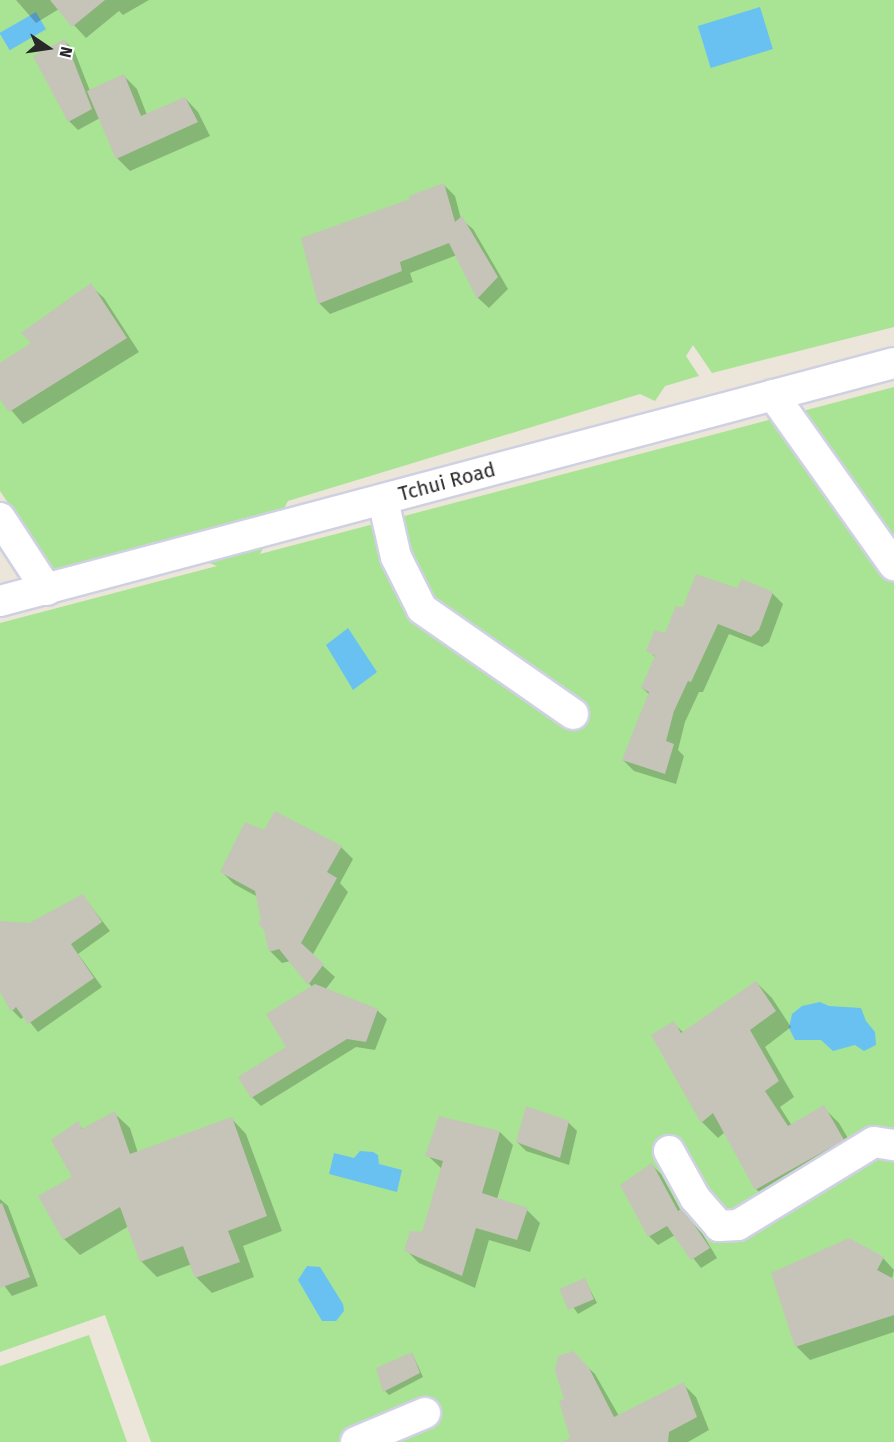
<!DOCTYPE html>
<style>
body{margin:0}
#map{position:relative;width:894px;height:1442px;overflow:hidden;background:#ebe5da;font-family:"Fira Sans",sans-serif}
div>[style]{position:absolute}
.green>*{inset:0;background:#a8e494}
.water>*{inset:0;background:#69c1f1;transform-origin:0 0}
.shadow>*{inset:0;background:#0003}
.building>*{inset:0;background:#c6c3b8;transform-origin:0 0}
.roads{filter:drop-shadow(2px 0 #cfd1e2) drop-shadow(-2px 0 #cfd1e2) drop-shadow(0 2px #cfd1e2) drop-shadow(0 -2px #cfd1e2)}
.minor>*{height:30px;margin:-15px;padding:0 15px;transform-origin:15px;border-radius:15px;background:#fff}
span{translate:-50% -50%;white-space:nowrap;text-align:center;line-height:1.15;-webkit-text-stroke:6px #fff;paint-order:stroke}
.street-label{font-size:20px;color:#282828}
.north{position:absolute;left:18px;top:18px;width:60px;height:60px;-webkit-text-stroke:4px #fff;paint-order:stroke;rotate:103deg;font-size:16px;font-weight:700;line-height:24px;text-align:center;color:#282828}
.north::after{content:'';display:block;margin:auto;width:21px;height:27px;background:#282828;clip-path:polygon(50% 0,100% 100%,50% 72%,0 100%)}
</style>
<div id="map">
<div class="green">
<i style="clip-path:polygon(0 0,894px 0,894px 327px,712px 373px,693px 345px,686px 356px,699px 376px,665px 386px,655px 401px,640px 394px,288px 501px,260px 554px,894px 387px,894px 1442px,151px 1442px,105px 1315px,0 1352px,0 623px,217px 566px,154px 542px,55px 572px,0 491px)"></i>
<i style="clip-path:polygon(89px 1335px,127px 1442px,0 1442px,0 1366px)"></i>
</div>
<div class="water">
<i style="left:760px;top:7px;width:44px;height:65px;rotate:73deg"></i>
<i style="left:36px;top:12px;width:20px;height:42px;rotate:60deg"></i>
<i style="clip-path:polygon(348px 628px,377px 672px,353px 690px,326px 645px)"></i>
<i style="clip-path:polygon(820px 1002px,829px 1006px,861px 1008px,866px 1021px,875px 1032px,876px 1045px,864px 1051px,855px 1045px,833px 1051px,821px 1040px,795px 1040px,789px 1028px,792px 1014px,802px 1006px)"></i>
<i style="clip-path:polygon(360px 1151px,373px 1152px,378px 1155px,379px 1164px,402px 1170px,397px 1192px,329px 1174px,334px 1153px,354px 1158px)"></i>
<i style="clip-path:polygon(307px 1266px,320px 1267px,343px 1304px,344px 1311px,336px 1321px,322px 1321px,298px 1280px)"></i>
</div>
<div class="shadow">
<i style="clip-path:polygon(16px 0,149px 0,123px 15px,119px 11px,86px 38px,59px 9px,36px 23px)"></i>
<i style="clip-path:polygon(65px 41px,74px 50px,90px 91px,124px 76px,137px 89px,147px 115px,185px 98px,198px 112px,210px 136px,130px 171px,117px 158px,100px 118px,78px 130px,69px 121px)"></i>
<i style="clip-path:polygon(444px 185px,455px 196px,461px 219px,473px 229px,508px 289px,489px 308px,478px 298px,457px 255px,410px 273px,413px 282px,330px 314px,319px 303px,412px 200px)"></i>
<i style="clip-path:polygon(90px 285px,104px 298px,139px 352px,23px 424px,0 397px,0 365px,33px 344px)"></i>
<i style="clip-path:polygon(738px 590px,772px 593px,783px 604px,769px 642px,762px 647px,729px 634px,703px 692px,699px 692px,685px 722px,678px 750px,684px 756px,676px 784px,634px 771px,623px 760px,650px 695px,642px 688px,656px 658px,648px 650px,666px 635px,684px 609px)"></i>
<i style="clip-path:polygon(265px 832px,341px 847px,353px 859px,340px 883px,348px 892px,312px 956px,335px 977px,325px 990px,378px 1011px,387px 1019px,375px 1050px,356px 1047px,261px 1106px,252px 1097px,288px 1048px,312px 987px,291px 961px,282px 963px,270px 951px,258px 897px,234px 884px,222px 872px)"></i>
<i style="clip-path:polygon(83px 896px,110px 931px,78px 954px,102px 987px,38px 1032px,25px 1016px,21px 1019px,13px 1011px,1px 991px,0 923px,29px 924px)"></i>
<i style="clip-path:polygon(756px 982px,772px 998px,791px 1027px,765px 1047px,794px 1097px,780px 1107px,792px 1126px,823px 1107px,839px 1123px,859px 1157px,772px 1205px,756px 1189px,725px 1132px,718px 1138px,702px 1122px,653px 1036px,673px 1023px,684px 1033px)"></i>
<i style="clip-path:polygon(114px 1113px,130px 1128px,138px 1153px,231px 1118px,246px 1134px,282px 1231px,243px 1246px,254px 1277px,212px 1293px,196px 1277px,192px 1264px,157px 1277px,141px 1261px,129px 1226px,80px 1255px,64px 1239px,40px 1197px,74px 1177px,77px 1123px,84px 1130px)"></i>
<i style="clip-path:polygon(568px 1122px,577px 1131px,569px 1165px,526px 1151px,517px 1142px)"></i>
<i style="clip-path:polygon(500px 1132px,513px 1145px,497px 1199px,527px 1210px,540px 1223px,530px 1252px,489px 1240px,475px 1288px,419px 1263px,406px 1250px,423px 1233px,442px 1169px,427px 1155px)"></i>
<i style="clip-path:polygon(652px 1165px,661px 1174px,681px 1211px,702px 1233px,717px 1258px,701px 1268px,675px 1235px,658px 1245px,649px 1236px)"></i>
<i style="clip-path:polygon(0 1199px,8px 1206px,38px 1286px,12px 1296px,0 1280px)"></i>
<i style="clip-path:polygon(883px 1258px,894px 1270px,892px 1279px,894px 1280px,894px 1332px,810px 1360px,797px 1347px,773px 1274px)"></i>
<i style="clip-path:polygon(585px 1280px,597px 1303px,578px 1314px,563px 1292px)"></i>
<i style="clip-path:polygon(412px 1353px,423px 1377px,389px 1395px,385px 1391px)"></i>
<i style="clip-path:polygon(581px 1361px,595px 1374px,619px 1416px,683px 1384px,696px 1397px,709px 1430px,688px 1442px,585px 1442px,566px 1400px)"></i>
</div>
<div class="building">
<i style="clip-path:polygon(50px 0,105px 0,72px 27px)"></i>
<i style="clip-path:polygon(65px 39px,92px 109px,68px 122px,33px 56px)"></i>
<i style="clip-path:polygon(124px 74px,141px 116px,185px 97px,198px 122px,116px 159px,87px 91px)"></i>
<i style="clip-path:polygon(444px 183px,455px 222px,462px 216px,498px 277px,477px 299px,449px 243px,400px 262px,402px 271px,318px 304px,301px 238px,410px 199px,409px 196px)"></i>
<i style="clip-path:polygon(91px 283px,127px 338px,9px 412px,0 399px,0 363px,31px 343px,21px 333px)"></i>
<i style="clip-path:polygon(696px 574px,737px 588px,742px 579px,773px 592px,759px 630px,751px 637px,718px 624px,691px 682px,688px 681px,674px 711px,666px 741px,674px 744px,665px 774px,622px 760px,649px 692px,641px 688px,655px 656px,646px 651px,655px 630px,665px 633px,676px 606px,683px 607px)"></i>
<i style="clip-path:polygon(275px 811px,342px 846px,327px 872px,337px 878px,301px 943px,324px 964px,308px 985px,279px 949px,269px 952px,264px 930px,258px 923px,261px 920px,255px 891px,220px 872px,245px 822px,264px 830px)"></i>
<i style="clip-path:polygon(83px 894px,102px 922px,71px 944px,94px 978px,28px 1024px,16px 1007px,11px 1012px,0 992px,0 921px,29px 923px)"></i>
<i style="clip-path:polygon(756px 981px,776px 1011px,750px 1030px,779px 1081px,765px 1091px,788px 1126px,824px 1105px,844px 1140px,755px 1190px,713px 1113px,701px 1123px,651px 1035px,674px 1021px,681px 1033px)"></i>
<i style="clip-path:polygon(315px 984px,378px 1009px,366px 1042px,347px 1039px,251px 1098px,238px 1077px,286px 1047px,266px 1014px)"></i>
<i style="clip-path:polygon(526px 1106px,569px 1121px,560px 1158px,516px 1142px)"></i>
<i style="clip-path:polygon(115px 1111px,130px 1154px,232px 1117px,267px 1216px,228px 1231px,240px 1262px,195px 1278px,183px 1246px,140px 1262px,120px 1207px,63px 1240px,38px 1196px,72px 1177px,51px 1140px,78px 1121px,82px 1129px)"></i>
<i style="clip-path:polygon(439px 1116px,500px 1131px,482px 1193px,528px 1208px,517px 1240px,476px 1228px,462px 1276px,404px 1251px,410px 1231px,422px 1232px,443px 1161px,425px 1156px)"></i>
<i style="clip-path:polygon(652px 1163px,678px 1211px,681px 1209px,693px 1223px,710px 1248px,691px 1260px,667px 1226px,648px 1237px,620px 1185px)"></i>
<i style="clip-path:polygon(2px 1203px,30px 1277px,0 1288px,0 1204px)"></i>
<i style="clip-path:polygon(849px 1238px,884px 1257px,877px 1270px,894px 1279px,894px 1315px,795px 1347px,771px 1273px)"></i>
<i style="left:585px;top:1278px;width:23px;height:28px;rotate:67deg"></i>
<i style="clip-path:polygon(573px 1351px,589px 1368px,614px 1417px,684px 1382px,697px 1417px,669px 1432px,668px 1442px,562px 1442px,570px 1438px,559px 1401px,564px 1399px,555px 1371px,558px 1356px)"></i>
<i style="clip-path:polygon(412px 1352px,420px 1373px,383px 1392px,376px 1368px)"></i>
</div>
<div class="roads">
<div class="minor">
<i style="left:773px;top:395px;width:209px;rotate:54.6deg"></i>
<i style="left:383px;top:500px;width:58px;rotate:77.2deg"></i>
<i style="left:396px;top:557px;width:58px;rotate:63.4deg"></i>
<i style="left:422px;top:609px;width:184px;rotate:34.8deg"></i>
<i style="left:0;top:518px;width:86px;rotate:56.9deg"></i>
<i style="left:0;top:601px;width:925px;rotate:-14.91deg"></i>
<i style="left:669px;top:1151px;width:54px;rotate:61deg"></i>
<i style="left:695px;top:1198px;width:37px;rotate:49deg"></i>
<i style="left:719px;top:1226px;width:19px;rotate:-3deg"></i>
<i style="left:738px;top:1225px;width:159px;rotate:-31.4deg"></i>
<i style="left:874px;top:1142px;width:20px;rotate:9deg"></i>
<i style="left:356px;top:1442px;width:75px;rotate:-22.8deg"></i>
</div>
</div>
<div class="street-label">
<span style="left:447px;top:482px;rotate:-15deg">Tchui Road</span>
</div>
<div class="north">N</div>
</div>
